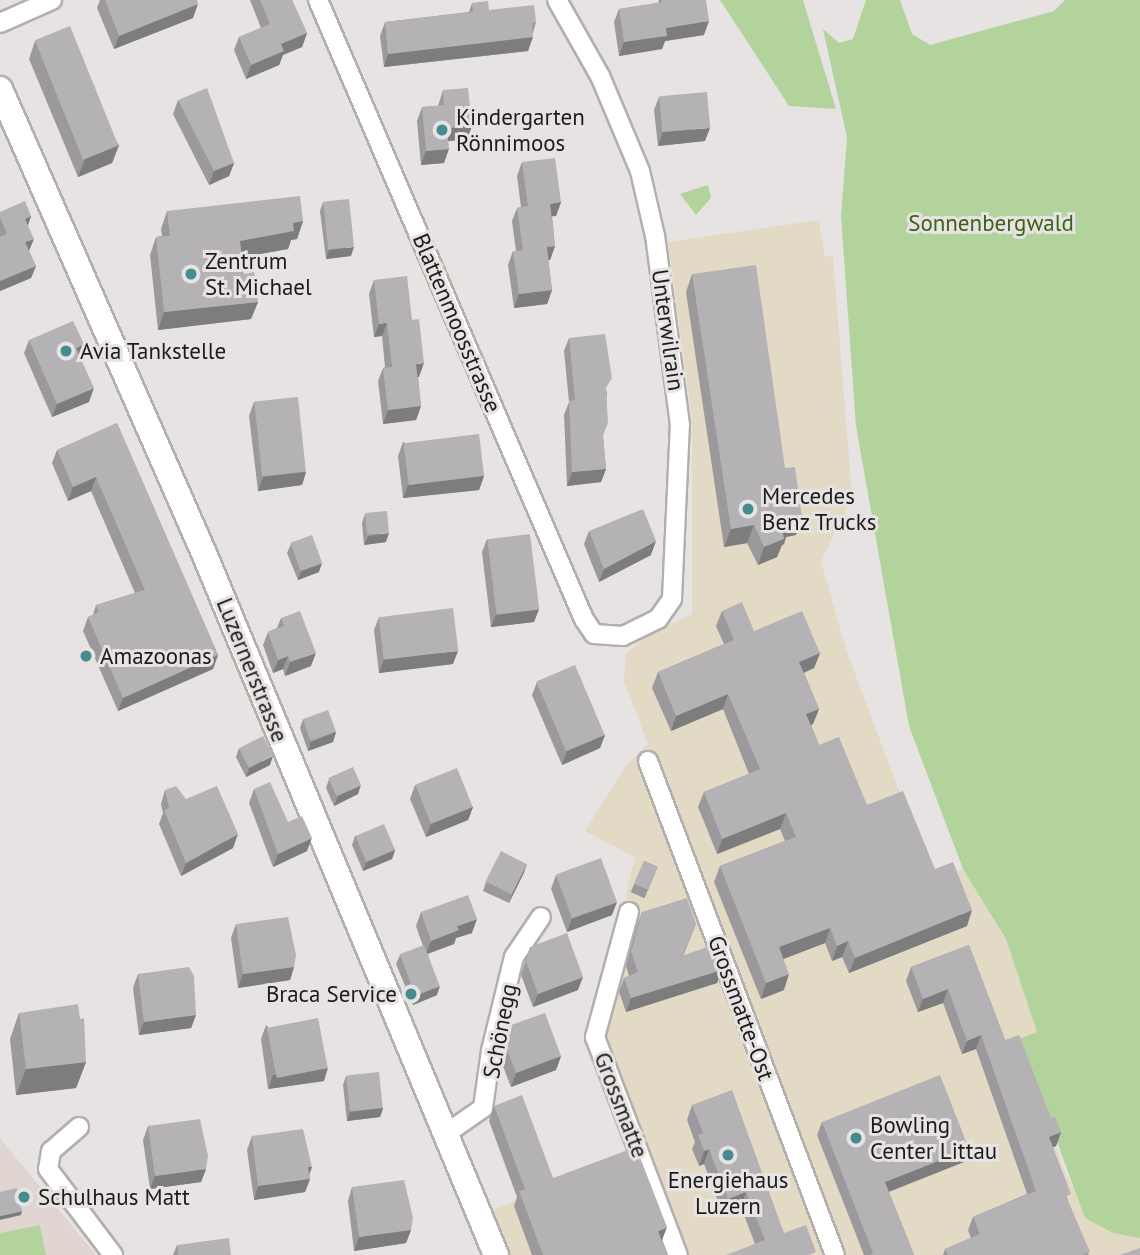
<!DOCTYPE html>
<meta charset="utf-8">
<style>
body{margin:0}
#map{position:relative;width:1140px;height:1255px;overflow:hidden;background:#e7e3e2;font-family:"PT Sans",sans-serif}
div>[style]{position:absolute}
.commercial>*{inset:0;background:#e3dac5}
.built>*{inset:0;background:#e0d5d0}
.green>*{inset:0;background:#b3d39d}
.roads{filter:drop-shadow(2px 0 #b2afad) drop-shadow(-2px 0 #b2afad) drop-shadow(0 2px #b2afad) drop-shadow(0 -2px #b2afad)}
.street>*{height:18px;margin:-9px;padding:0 9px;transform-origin:9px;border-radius:9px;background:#fff}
.secondary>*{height:24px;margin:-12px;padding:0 12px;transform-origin:12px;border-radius:12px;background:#fff}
.wall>*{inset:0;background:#9b999b;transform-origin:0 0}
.shaded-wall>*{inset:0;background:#7e7d7e}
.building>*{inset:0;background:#b4b2b4;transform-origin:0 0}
.dots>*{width:19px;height:19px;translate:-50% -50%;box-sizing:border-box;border:4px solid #e7e3e2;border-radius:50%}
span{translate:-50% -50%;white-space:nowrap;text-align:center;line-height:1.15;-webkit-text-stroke:6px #e7e3e2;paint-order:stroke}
.poi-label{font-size:23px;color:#1d1c1b}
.left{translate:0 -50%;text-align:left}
.right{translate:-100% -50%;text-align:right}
.park-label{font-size:23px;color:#3b6215}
.street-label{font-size:23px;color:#1d1c1b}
</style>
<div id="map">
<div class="commercial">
<i style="clip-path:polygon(819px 220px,825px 256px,833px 257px,852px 496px,821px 562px,847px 652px,932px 879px,963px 869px,1006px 939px,1037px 1032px,1019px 1039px,1066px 1176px,1113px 1233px,1140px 1238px,1140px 1255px,509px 1255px,492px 1210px,648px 1149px,606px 1044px,607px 1012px,631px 922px,626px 894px,635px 857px,585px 831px,626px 765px,648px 744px,624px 681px,626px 654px,648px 634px,692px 614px,692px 419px,668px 242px)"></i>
</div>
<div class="built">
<i style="clip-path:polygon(0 1138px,96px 1255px,0 1255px)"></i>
</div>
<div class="green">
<i style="clip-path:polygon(720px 0,803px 0,836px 109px,789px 106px)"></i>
<i style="clip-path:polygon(866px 0,900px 0,912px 34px,930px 45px,1054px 11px,1065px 0,1140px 0,1140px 1238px,1113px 1233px,1085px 1218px,1019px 1039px,1037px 1032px,1006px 939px,963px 869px,909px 726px,856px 426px,841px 216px,847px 137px,823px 29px,839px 43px,853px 39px)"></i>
<i style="clip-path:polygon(708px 185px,711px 198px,696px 215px,680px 194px)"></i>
<i style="clip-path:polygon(40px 1225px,46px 1255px,0 1255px,0 1233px)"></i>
</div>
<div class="roads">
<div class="street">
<i style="left:318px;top:0;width:674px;rotate:66.75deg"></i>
<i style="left:584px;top:619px;width:18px;rotate:56deg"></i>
<i style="left:594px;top:634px;width:29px;rotate:4deg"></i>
<i style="left:623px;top:636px;width:39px;rotate:-26deg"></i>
<i style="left:658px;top:619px;width:24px;rotate:-55deg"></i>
<i style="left:672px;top:599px;width:174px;rotate:-87.4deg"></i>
<i style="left:680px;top:425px;width:191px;rotate:-97.5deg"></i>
<i style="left:655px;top:236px;width:67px;rotate:-103deg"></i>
<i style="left:640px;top:171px;width:103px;rotate:-112.8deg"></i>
<i style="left:600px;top:76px;width:87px;rotate:-119.5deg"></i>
<i style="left:0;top:23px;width:57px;rotate:-23.9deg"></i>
<i style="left:648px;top:761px;width:528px;rotate:69.27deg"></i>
<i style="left:629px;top:912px;width:130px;rotate:105.2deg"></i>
<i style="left:595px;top:1037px;width:233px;rotate:69.2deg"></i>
<i style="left:79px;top:1127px;width:37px;rotate:139deg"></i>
<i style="left:51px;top:1151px;width:18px;rotate:99deg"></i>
<i style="left:48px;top:1169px;width:108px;rotate:52.9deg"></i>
<i style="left:447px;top:1133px;width:44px;rotate:-34.8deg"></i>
<i style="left:483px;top:1108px;width:58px;rotate:-82deg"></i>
<i style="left:491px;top:1051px;width:97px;rotate:-76.3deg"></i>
<i style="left:514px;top:957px;width:48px;rotate:-56deg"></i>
</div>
<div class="secondary">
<i style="left:0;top:89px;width:505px;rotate:66.28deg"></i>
<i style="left:203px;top:551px;width:763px;rotate:67.4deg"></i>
</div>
</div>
<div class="wall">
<i style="clip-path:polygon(100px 0,197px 0,193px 18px,114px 49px,97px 8px)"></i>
<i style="clip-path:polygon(250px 0,292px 0,307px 33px,302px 47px,283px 55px,279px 65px,246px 79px,234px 50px,239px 37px,261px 28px)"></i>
<i style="clip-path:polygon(659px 0,706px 0,704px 35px,665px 41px,662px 49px,619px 56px,614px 22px,619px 9px,658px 3px)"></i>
<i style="clip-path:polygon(472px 3px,489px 10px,536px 22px,528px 51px,384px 67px,380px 36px,385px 22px,469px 12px)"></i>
<i style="clip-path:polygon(35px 41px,119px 145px,112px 163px,78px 177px,29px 59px)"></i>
<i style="clip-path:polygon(443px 90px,472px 126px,467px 139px,448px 141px,444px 163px,421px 165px,417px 121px,422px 107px,438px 106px)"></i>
<i style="clip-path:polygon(659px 97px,705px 141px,658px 146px,654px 110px)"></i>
<i style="clip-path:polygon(178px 100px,234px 163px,229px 176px,209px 185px,173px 114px)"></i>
<i style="clip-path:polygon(522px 162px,561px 202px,556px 216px,552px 216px,555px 246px,550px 260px,548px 260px,552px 290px,547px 304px,514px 308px,508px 265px,513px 251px,516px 251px,512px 221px,517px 208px,521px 207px,517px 176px)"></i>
<i style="clip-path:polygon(323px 202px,351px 256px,326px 259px,320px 211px)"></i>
<i style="clip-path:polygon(167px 211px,303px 221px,297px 239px,291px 240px,288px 249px,242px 257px,244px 274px,258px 302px,251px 319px,158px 330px,150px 255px,156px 237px,162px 236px,161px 229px)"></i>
<i style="clip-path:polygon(0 212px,31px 216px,28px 225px,29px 251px,36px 266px,31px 278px,0 291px)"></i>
<i style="clip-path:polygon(692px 274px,785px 468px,796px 535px,786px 537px,784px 544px,782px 545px,777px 557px,758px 565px,747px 543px,724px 547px,686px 292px)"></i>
<i style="clip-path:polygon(374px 280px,419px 377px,418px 377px,421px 406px,416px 420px,383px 424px,378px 381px,383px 368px,385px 367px,382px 336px,374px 337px,369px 294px)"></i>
<i style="clip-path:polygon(569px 338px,607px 392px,603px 437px,606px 469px,601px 482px,567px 486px,564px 415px,569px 402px,564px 351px)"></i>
<i style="clip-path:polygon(29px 340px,80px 355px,89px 402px,52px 417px,24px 353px)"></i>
<i style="clip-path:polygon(254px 402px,306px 472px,302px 485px,258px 491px,249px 416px)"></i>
<i style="clip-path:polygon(117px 423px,218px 655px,213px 669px,118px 711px,83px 631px,88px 617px,93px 615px,96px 605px,135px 593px,91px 491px,68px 501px,52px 463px,57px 450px)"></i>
<i style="clip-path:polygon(403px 442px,484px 476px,479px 490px,403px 498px,398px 456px)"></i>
<i style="clip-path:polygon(365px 514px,386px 542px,364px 545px,362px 523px)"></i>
<i style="clip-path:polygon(589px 531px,651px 555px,599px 582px,584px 544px)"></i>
<i style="clip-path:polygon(487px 539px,539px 609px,534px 622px,491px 627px,482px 552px)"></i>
<i style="clip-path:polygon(291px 544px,319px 572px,298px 580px,287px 553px)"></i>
<i style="clip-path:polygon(722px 611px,754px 631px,820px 653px,814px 668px,804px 673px,819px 709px,813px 724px,811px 725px,819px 745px,867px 805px,935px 869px,967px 926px,849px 973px,842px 957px,832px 961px,825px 943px,783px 959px,784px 990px,761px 999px,714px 882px,720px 866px,785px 841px,780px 829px,717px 854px,698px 807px,704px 792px,749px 774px,723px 709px,671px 731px,652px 688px,658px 672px,724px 644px,716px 626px)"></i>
<i style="clip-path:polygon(379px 617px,453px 664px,379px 673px,374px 630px)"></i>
<i style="clip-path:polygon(281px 618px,311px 666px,285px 676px,283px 669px,273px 673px,263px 645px,268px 632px,277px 628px)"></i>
<i style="clip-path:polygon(537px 682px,605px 735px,600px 748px,562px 765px,532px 695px)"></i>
<i style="clip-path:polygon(303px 719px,336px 732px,333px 742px,308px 751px,300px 728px)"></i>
<i style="clip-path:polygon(239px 748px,270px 765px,246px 777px,236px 757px)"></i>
<i style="clip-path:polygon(329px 779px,358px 794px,334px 806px,326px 788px)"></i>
<i style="clip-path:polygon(415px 785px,473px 807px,468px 820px,426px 837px,410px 799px)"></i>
<i style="clip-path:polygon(254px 789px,288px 822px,307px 851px,273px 867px,249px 803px)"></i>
<i style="clip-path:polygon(165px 790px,186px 799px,233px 848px,181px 876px,159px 824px,163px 813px,161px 804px)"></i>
<i style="clip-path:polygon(355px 836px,395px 850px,392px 859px,363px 871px,352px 845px)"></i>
<i style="left:644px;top:861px;width:15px;height:34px;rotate:23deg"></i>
<i style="clip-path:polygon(527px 864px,509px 903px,483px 891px,486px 882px)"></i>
<i style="clip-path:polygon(556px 875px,612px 915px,567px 932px,551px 889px)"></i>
<i style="clip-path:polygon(421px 912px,472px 933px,456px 938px,454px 944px,428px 954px,437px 995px,413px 1005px,396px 964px,400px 955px,423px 946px,416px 926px)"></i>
<i style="clip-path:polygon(642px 912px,696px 924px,683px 956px,722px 970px,717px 983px,626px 1012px,619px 992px,624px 978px,629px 976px,626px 966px,637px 926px)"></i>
<i style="clip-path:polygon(236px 924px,294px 967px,290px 980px,238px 988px,231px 938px)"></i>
<i style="clip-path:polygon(969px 945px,1005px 1040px,1051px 1118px,1061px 1132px,1056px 1146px,1053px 1147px,1068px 1201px,1089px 1255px,943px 1255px,945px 1249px,971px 1238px,968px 1230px,973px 1217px,1027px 1194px,976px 1049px,962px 1054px,943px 1003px,918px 1012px,906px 981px,911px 967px)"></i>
<i style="clip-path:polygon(530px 947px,578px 990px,533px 1007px,521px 975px)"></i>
<i style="clip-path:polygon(138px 974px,196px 1015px,191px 1028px,139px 1035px,133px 988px)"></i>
<i style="clip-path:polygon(19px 1013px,86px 1062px,76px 1088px,16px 1095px,10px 1039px)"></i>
<i style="clip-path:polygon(266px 1025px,324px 1081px,268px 1089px,261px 1039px)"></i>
<i style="clip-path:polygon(511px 1025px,561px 1056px,556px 1070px,511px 1087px,501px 1061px,506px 1039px)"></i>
<i style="clip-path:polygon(346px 1076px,383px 1108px,380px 1117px,347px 1121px,343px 1085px)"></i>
<i style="clip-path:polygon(692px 1105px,784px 1233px,755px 1244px,741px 1207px,723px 1214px,704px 1164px,699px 1166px,692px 1149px,695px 1142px,687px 1120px)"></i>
<i style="clip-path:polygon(494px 1106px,553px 1178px,662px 1241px,667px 1255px,532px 1255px,514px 1206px,517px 1197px,489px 1121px)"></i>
<i style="clip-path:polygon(822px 1122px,969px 1149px,964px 1162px,889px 1192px,914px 1255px,864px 1255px,817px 1135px)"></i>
<i style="clip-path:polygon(148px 1126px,206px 1169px,201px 1182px,150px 1189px,143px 1140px)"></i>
<i style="clip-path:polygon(252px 1136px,309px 1174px,310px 1179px,305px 1192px,254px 1200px,247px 1150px)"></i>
<i style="clip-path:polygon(352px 1187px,411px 1230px,406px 1243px,354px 1251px,348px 1201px)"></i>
<i style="clip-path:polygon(177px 1245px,231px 1255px,173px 1255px)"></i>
</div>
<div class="shaded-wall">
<i style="clip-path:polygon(198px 4px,193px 18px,114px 49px,119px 36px)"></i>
<i style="clip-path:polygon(709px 21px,704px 35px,665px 41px,662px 49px,619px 56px,624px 42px,666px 28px)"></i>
<i style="clip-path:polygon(307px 33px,302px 47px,283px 55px,279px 65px,246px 79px,251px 65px,281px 44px)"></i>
<i style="clip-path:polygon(533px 37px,528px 51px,384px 67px,388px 54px)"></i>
<i style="clip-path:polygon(472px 126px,467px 139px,442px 142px,447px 128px)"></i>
<i style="clip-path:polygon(710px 128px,705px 141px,658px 146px,663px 132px)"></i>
<i style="clip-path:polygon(119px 145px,112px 163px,78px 177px,85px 159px)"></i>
<i style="clip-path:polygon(449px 149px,444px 163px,421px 165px,426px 151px)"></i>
<i style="clip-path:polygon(234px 163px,229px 176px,209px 185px,214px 171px)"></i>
<i style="clip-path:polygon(561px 202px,556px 216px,545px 217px,550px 204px)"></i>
<i style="clip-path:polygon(31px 216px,27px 228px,25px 219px)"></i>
<i style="clip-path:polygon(303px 221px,297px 239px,291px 240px,288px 249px,233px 259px,240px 241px,293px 223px)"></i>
<i style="clip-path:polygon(34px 239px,29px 251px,21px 254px,25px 242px)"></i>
<i style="clip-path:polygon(555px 246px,550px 260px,542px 261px,547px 247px)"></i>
<i style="clip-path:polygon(354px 247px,351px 256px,326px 259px,329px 250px)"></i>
<i style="clip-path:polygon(36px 266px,31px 278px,0 291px,0 281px)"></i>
<i style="clip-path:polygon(552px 290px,547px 304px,514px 308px,519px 294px)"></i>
<i style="clip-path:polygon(258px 302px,251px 319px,158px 330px,164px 312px)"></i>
<i style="clip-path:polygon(387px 323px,382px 336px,374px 337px,379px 324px)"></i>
<i style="clip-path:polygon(84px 344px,79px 358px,76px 348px)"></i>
<i style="clip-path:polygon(424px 363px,419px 377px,411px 377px,416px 364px)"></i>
<i style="clip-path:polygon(94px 388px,89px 402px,52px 417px,57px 404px)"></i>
<i style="clip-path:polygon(421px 406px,416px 420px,383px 424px,388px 410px)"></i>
<i style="clip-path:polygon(606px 469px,601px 482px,567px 486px,572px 472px)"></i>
<i style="clip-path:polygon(306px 472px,302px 485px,258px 491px,263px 477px)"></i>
<i style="clip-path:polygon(484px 476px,479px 490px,403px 498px,408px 485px)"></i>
<i style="clip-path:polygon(96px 477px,91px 491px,68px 501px,73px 487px)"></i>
<i style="clip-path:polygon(802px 518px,796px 535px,786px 537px,784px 544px,782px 545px,777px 557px,758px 565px,764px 547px,782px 528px,790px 520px)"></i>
<i style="clip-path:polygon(754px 525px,747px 543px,724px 547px,731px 529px)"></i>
<i style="clip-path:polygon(389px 533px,386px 542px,364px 545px,368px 536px)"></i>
<i style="clip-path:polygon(656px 541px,651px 555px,599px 582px,604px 569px)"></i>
<i style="clip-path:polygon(322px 563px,319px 572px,298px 580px,301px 571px)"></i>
<i style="clip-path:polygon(539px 609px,534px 622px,491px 627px,496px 614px)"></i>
<i style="clip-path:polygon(458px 651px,453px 664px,379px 673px,384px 659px)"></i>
<i style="clip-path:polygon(316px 653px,311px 666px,285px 676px,290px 662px)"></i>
<i style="clip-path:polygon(820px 653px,814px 668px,793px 677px,799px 662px)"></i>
<i style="clip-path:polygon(218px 655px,213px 669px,118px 711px,123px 698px)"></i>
<i style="clip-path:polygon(288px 656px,283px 669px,273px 673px,278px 660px)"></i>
<i style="clip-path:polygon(728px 694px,723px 709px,671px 731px,676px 716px)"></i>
<i style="clip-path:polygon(819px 709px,813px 724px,800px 730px,806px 714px)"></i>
<i style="clip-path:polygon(336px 732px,333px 742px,308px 751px,311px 742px)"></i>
<i style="clip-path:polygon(605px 735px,600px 748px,562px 765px,567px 751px)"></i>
<i style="clip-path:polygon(273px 756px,270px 765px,246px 777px,249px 768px)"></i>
<i style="clip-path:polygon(361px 785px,358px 794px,334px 806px,338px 796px)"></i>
<i style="clip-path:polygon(473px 807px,468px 820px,426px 837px,431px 824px)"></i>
<i style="clip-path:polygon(786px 813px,780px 829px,717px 854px,722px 839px)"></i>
<i style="clip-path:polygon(238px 834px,233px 848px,181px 876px,186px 863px)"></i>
<i style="clip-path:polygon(312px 838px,307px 851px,273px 867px,278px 854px)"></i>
<i style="clip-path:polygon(395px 850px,392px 859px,363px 871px,366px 862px)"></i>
<i style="clip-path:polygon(527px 864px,524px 873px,509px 903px,512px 894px)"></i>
<i style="clip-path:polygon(617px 902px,612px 915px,567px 932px,572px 918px)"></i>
<i style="clip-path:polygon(972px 910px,967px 926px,849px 973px,855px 958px)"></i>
<i style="clip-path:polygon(477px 919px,472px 933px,456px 938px,454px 944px,426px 954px,431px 941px,457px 926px)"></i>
<i style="clip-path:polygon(830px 928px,825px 943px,773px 963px,779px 947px)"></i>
<i style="clip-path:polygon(848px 941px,842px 957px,832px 961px,837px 946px)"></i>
<i style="clip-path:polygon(294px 967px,290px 980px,238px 988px,243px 974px)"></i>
<i style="clip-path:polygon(722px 970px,717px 983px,626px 1012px,631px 998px)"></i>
<i style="clip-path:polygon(789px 974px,784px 990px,761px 999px,766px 983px)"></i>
<i style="clip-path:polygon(583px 977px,578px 990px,533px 1007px,538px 994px)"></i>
<i style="clip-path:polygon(440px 986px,437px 995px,413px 1005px,416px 996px)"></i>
<i style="clip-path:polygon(948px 989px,943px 1003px,918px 1012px,923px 999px)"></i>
<i style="clip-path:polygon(196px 1015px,191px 1028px,139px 1035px,144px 1022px)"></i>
<i style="clip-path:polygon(981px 1035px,976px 1049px,962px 1054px,967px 1041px)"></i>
<i style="clip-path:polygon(561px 1056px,556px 1070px,511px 1087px,516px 1073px)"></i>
<i style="clip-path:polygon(86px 1062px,76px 1088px,16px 1095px,26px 1069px)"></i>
<i style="clip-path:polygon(328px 1068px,324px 1081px,268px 1089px,273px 1075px)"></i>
<i style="clip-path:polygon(383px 1108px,380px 1117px,347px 1121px,350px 1112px)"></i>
<i style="clip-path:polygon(1061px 1132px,1056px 1146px,1045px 1150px,1049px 1137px)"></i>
<i style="clip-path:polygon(709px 1149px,704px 1164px,699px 1166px,704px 1151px)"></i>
<i style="clip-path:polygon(969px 1149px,964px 1162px,880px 1195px,885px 1182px)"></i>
<i style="clip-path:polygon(308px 1167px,312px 1167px,308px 1179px,310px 1179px,305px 1192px,254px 1200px,258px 1186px)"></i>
<i style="clip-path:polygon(206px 1169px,201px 1182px,150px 1189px,155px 1176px)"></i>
<i style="clip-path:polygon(746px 1192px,741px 1207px,723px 1214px,728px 1199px)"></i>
<i style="clip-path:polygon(22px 1211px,21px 1215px,0 1220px,0 1216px)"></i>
<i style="clip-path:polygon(667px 1227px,661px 1243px,658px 1231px)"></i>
<i style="clip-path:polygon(411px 1230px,406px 1243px,354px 1251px,359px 1237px)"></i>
</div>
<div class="building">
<i style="clip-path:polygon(105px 0,197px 0,198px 4px,119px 36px)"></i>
<i style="clip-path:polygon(260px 0,292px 0,307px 33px,281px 44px,284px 51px,251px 65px,239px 37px,270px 24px)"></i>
<i style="clip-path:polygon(661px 0,706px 0,709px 21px,666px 28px,667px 36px,624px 42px,619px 9px,662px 2px)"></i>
<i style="clip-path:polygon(488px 1px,489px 10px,534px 5px,536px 22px,532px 23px,533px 37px,388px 54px,385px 22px,473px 12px,472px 3px)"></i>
<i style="left:70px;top:26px;width:129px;height:38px;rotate:68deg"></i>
<i style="clip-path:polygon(207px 88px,234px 163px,214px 171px,178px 100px)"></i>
<i style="clip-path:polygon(468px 88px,472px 126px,447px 128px,449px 149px,426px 151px,422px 107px,444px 105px,443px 90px)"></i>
<i style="left:707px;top:92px;width:36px;height:48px;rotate:85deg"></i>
<i style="clip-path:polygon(555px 158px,561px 202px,550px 204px,555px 246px,547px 247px,552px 290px,519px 294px,513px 251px,523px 250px,517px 208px,528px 206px,522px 162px)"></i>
<i style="clip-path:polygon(300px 196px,303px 221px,293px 223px,294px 231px,240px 241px,244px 274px,254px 272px,258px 302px,164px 312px,156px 237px,170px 236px,167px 211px)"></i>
<i style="left:349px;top:199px;width:48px;height:26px;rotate:84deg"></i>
<i style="clip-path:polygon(25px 201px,31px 216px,25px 219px,34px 239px,25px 242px,36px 266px,0 281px,0 237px,7px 234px,0 217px,0 212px)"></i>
<i style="clip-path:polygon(756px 265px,785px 468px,795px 467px,802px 518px,790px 520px,790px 527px,782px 528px,784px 539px,764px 547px,754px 525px,731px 529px,692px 274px)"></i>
<i style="clip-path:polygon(407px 276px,412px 320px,419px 319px,424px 363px,416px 364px,421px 406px,388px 410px,383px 368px,392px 367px,387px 323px,379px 324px,374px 280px)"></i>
<i style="clip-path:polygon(73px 321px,84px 344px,76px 348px,94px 388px,57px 404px,29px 340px)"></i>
<i style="clip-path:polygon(605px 334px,612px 378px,606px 388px,608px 423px,603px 435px,606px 469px,572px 472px,569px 401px,575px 400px,569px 338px)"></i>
<i style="left:298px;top:397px;width:75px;height:44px;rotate:84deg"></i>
<i style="clip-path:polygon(117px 423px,218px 655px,123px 698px,88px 617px,99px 612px,96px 605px,145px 590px,96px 477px,73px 487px,57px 450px)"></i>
<i style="left:479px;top:434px;width:42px;height:76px;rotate:83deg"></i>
<i style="clip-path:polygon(643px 509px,656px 541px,604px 569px,589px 531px)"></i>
<i style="left:387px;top:511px;width:22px;height:22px;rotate:85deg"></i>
<i style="left:530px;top:534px;width:76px;height:43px;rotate:83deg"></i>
<i style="left:312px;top:535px;width:30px;height:23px;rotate:70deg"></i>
<i style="clip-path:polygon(742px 602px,754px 631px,802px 611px,820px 653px,799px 662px,819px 709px,806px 714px,819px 745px,839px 737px,867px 805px,903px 791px,935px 869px,953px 862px,972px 910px,855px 958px,848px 941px,837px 946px,830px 928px,779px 947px,789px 974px,766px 983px,720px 866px,796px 837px,786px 813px,722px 839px,704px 792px,760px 769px,728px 694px,676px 716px,658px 672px,734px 640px,722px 611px)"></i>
<i style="left:453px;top:608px;width:43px;height:75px;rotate:83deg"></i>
<i style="clip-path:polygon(300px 611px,316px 653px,290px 662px,288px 656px,278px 660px,268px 632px,284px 626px,281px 618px)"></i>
<i style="left:575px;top:665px;width:76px;height:42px;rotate:67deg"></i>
<i style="left:328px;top:710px;width:23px;height:27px;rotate:70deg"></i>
<i style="left:263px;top:736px;width:22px;height:27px;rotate:63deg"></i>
<i style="left:353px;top:767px;width:20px;height:27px;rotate:66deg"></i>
<i style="left:457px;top:768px;width:42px;height:45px;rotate:68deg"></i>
<i style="clip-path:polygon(270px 782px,288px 822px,302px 816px,312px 838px,278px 854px,254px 789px)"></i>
<i style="clip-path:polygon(176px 786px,186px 799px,217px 786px,238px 834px,186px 863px,164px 810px,169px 808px,165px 790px)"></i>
<i style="left:384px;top:824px;width:28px;height:31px;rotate:67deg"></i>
<i style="left:501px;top:851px;width:29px;height:34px;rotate:27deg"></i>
<i style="left:601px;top:858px;width:47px;height:48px;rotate:70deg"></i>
<i style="left:644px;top:861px;width:15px;height:25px;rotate:23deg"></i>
<i style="clip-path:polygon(468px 895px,477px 919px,457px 926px,459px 930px,431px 941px,421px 912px)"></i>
<i style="clip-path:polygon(687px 898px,696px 924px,682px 956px,713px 945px,722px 970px,631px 998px,624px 978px,638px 972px,631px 952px,642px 912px)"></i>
<i style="clip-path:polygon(288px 917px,296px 955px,294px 967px,243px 974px,236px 924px)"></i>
<i style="clip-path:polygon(567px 933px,583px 977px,538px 994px,526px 962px,530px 947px)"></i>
<i style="left:424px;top:945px;width:44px;height:26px;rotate:69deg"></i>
<i style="clip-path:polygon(969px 945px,1005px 1040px,1019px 1035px,1051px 1118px,1055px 1116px,1061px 1132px,1049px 1137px,1071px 1194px,1066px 1196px,1090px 1252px,1083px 1255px,948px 1255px,945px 1249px,980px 1234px,973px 1217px,1036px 1191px,981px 1035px,967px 1041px,948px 989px,923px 999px,911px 967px)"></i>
<i style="clip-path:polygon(189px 967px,194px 976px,196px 1015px,144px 1022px,138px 974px)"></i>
<i style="clip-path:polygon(78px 1004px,80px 1019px,84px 1018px,86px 1062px,26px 1069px,19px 1013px)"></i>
<i style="clip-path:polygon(545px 1013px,561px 1056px,516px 1073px,506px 1047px,511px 1025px)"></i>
<i style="left:318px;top:1018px;width:51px;height:52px;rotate:79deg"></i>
<i style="left:379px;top:1072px;width:36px;height:33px;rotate:84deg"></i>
<i style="clip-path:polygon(940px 1075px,969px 1149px,885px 1182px,914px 1255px,870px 1255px,873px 1253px,822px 1122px)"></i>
<i style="clip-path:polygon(732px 1090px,784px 1233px,806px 1225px,816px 1252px,809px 1255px,726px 1255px,765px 1240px,746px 1192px,728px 1199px,709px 1149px,704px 1151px,698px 1135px,703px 1133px,692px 1105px)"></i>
<i style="clip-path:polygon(522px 1095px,553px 1178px,636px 1147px,667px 1227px,658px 1231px,667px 1255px,543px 1255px,519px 1191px,525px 1189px,494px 1106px)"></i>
<i style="clip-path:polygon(200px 1119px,208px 1156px,206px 1169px,155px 1176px,148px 1126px)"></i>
<i style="clip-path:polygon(303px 1129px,312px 1167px,308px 1167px,310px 1179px,258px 1186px,252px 1136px)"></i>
<i style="clip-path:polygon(404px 1180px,413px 1218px,411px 1230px,359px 1237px,352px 1187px)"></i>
<i style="clip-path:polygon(17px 1188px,22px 1211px,0 1216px,0 1192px)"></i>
<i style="clip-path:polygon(229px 1238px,231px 1255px,178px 1255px,177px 1245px)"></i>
<i style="clip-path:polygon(1140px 1248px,1140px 1255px,1120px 1255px)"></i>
</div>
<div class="dots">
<i style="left:442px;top:130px;background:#448c90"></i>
<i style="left:191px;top:274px;background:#448c90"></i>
<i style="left:66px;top:351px;background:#448c90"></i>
<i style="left:748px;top:509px;background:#448c90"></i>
<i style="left:86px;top:656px;background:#448c90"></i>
<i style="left:411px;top:994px;background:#448c90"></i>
<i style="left:856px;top:1138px;background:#448c90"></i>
<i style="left:728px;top:1155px;background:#448c90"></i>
<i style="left:24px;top:1197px;background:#448c90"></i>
</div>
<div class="poi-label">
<span class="left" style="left:456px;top:130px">Kindergarten<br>Rönnimoos</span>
<span class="left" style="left:205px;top:274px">Zentrum<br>St. Michael</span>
<span class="left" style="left:80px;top:351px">Avia Tankstelle</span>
<span class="left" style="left:762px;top:509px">Mercedes<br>Benz Trucks</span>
<span class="left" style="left:100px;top:656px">Amazoonas</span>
<span class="right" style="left:397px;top:994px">Braca Service</span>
<span class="left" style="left:870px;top:1138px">Bowling<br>Center Littau</span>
<span style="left:728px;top:1193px">Energiehaus<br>Luzern</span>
<span class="left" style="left:38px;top:1197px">Schulhaus Matt</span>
</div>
<div class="park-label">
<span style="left:991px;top:223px">Sonnenbergwald</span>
</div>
<div class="street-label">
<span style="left:457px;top:323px;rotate:67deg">Blattenmoosstrasse</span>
<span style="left:668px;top:330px;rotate:82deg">Unterwilrain</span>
<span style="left:252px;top:670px;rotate:68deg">Luzernerstrasse</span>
<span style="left:741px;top:1008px;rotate:70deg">Grossmatte-Ost</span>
<span style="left:500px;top:1031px;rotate:-79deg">Schönegg</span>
<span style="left:621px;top:1105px;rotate:69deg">Grossmatte</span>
</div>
</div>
